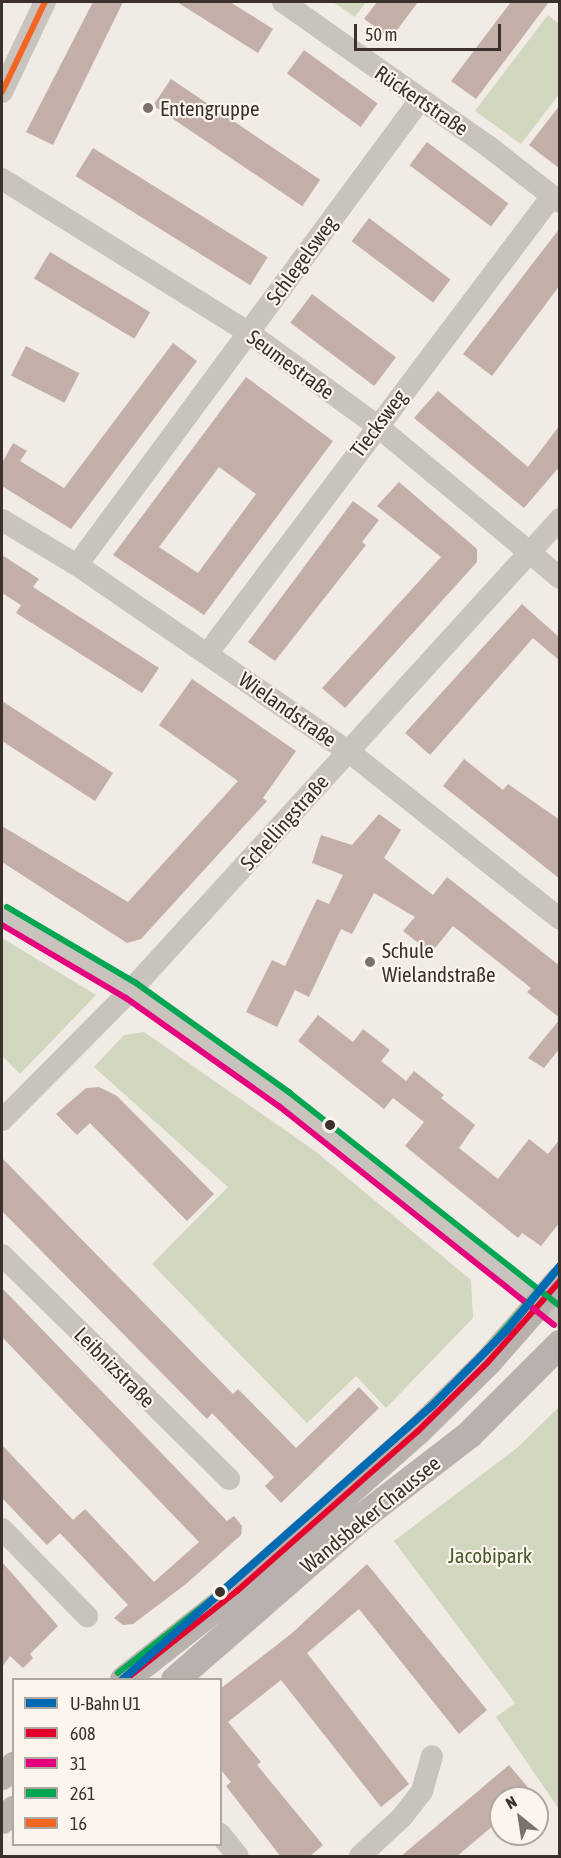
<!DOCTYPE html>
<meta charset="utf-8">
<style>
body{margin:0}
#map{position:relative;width:561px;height:1858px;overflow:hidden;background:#f0ebe5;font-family:"Asap Condensed",sans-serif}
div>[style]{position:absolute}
.green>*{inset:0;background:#d1d6bf}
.building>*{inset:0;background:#c3afa7;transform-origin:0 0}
.minor>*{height:22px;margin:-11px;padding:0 11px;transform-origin:11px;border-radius:11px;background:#c9c3be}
.major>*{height:28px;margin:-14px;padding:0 14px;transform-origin:14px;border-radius:14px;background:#b8b1ad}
.bus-1>*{height:6px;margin:-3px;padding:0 3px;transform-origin:3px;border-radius:3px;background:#e4002b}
.bus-2>*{height:6px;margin:-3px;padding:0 3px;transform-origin:3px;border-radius:3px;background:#e5007d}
.bus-3>*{height:6px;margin:-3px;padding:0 3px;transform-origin:3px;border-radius:3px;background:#00a651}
.bus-4>*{height:6px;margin:-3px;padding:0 3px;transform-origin:3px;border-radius:3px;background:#f26522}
.metro-1>*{height:8px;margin:-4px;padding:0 4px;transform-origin:4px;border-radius:4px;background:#006ab3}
.dots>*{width:16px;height:16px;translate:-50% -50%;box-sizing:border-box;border:3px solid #fbf5ee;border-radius:50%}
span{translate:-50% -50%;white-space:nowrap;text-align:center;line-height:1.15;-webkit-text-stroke:4.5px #fbf5ee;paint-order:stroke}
.street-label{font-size:21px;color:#3b302b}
.poi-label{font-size:21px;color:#3b302b}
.left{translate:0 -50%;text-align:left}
.park-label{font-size:21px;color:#4a5a2e}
.frame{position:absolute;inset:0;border:3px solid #3b302b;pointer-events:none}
.legend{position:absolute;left:12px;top:1678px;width:210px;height:168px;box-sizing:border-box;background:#fbf5ee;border:2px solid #aea6a0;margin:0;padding:8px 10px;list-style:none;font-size:18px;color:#3b302b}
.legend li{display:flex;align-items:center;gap:12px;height:30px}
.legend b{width:30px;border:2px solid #aea6a0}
.north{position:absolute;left:489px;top:1786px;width:60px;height:60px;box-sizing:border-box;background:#fbf5ee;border:2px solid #aea6a0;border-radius:50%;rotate:330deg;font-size:16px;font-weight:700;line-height:24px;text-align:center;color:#3b302b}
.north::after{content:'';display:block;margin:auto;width:21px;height:27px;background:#7a716c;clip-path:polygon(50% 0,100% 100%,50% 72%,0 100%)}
.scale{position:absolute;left:354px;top:24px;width:147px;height:27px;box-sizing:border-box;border:3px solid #3b302b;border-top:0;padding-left:8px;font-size:18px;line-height:21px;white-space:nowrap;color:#3b302b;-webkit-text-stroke:4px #fbf5ee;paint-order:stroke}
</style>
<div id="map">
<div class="green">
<i style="clip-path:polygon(333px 2px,366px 2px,355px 17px)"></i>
<i style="clip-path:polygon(548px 15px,559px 24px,559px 94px,521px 144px,475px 111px)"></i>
<i style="clip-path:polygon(2px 938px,96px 995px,20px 1074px,2px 1056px)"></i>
<i style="clip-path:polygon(144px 1032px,315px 1151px,471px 1280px,473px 1318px,386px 1408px,356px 1376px,307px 1423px,152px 1264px,228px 1187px,94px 1067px,124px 1035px)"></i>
<i style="clip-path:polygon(559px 1407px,559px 1809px,496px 1717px,515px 1703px,394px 1541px,517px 1448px)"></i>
</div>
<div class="building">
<i style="clip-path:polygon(93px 2px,123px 2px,53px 145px,26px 132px)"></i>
<i style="clip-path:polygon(177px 2px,230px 2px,273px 29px,258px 53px)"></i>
<i style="clip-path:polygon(377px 2px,418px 2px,391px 38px,364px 19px)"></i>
<i style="clip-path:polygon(511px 2px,549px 2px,476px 99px,451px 81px)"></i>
<i style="left:304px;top:50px;width:91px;height:29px;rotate:36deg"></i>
<i style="left:171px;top:79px;width:180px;height:32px;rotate:34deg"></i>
<i style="clip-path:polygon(560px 105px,560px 169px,529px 145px)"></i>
<i style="left:427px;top:142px;width:102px;height:29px;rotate:37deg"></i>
<i style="left:93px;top:148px;width:206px;height:33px;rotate:32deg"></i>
<i style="left:369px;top:218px;width:102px;height:29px;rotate:37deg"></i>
<i style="clip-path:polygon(560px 228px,560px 285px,492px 376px,463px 354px)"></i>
<i style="left:50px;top:252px;width:117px;height:31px;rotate:31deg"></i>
<i style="left:312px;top:294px;width:105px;height:36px;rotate:37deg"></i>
<i style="clip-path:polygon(173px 343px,197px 361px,71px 529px,2px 486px,2px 463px,13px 443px,27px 451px,20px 461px,64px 488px)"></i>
<i style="left:26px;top:346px;width:60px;height:33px;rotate:27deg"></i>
<i style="clip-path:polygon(evenodd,246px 377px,333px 441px,204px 615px,113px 555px,246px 377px,219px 467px,256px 494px,198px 573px,159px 547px,219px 467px)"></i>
<i style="clip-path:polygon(438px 391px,528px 467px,560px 425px,560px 466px,524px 508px,414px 418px)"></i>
<i style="clip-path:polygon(399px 482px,477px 549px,477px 562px,345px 708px,322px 688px,441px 557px,377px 506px)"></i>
<i style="clip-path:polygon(353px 501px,379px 520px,362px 542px,366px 545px,275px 661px,248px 642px)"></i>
<i style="clip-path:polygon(2px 555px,39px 579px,33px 587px,159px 668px,142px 693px,16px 613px,21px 605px,2px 593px)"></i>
<i style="clip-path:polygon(522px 604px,560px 638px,560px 661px,533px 638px,430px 755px,405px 733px)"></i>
<i style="clip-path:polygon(192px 679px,296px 751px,263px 798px,267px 801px,141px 939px,127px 943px,2px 862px,2px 826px,128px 902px,238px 781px,159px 725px)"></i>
<i style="clip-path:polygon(2px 701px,113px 773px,95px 801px,2px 741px)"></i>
<i style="clip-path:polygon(464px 759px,503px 790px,508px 784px,560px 820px,560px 879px,443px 786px)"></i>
<i style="clip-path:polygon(379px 814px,401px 830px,384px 858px,433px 895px,447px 877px,560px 966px,560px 1018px,527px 992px,531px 988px,453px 926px,431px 953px,403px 931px,415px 917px,374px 893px,352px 934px,341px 929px,309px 997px,295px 990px,277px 1027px,246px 1012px,272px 960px,285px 966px,317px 899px,329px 904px,343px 875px,312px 863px,321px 835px,352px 845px)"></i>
<i style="clip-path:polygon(318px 1015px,353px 1042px,363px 1029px,390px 1050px,381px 1061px,406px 1081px,414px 1071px,444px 1095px,441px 1098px,475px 1125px,459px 1148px,498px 1179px,529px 1139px,548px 1154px,560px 1139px,560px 1222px,541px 1246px,522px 1233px,518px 1238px,405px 1146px,424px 1122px,393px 1098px,384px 1109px,298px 1041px)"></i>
<i style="clip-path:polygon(560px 1019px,560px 1048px,544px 1068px,528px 1058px)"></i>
<i style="clip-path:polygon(99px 1087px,117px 1096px,214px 1194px,187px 1221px,90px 1123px,77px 1135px,56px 1114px,86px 1088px)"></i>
<i style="clip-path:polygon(2px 1158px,233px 1394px,238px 1389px,296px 1448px,359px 1387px,379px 1408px,281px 1503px,265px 1486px,274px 1477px,212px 1413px,207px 1419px,2px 1211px)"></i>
<i style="clip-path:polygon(2px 1288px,227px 1521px,234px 1516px,242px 1526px,241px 1535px,186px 1584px,133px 1624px,123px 1625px,114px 1618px,128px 1605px,60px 1533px,47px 1545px,2px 1498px,2px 1445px,73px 1520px,85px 1509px,154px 1582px,199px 1542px,2px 1337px)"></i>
<i style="clip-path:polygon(2px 1562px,58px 1626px,30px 1654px,33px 1658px,23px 1668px,10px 1656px,2px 1667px)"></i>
<i style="clip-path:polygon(367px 1564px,487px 1710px,459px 1734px,359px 1609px,307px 1653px,409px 1784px,381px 1807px,281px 1680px,228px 1722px,261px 1762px,257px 1765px,323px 1845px,309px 1857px,281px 1857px,226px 1786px,231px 1782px,220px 1769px,220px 1689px,291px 1634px)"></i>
<i style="clip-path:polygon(509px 1765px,537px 1798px,501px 1798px,501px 1819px,456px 1857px,400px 1857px)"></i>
</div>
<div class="minor">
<i style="left:283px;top:2px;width:252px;rotate:35.1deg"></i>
<i style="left:489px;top:147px;width:90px;rotate:37.8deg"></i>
<i style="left:2px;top:92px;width:100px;rotate:-64.5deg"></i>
<i style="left:2px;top:179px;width:290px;rotate:31.9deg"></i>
<i style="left:248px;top:332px;width:158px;rotate:36deg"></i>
<i style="left:376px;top:425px;width:239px;rotate:39.7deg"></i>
<i style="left:2px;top:520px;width:87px;rotate:31deg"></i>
<i style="left:77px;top:565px;width:329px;rotate:34.5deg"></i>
<i style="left:348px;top:751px;width:270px;rotate:38.4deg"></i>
<i style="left:77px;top:565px;width:578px;rotate:-53.59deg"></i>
<i style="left:207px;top:654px;width:573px;rotate:-53.01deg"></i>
<i style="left:2px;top:915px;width:149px;rotate:30.2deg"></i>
<i style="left:131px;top:990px;width:189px;rotate:35.5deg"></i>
<i style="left:285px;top:1100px;width:351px;rotate:38.4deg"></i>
<i style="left:2px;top:1120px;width:183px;rotate:-45.2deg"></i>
<i style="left:131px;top:990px;width:637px;rotate:-47.67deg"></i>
<i style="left:2px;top:1255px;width:319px;rotate:44.6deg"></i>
<i style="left:2px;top:1529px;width:122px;rotate:45.7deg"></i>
<i style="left:220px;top:1834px;width:28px;rotate:51deg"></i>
<i style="left:360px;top:1856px;width:57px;rotate:-42.9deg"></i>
<i style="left:402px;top:1817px;width:33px;rotate:-52deg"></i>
<i style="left:422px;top:1791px;width:36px;rotate:-74deg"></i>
</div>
<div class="major">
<i style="left:124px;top:1680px;width:144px;rotate:-38.2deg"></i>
<i style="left:237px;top:1591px;width:240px;rotate:-41.5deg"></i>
<i style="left:417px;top:1432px;width:100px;rotate:-44.6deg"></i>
<i style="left:488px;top:1362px;width:109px;rotate:-48.7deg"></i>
<i style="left:175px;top:1680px;width:240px;rotate:-41.1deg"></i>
<i style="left:356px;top:1522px;width:143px;rotate:-37.6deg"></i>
<i style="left:469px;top:1435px;width:129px;rotate:-45deg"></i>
<i style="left:2px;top:1776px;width:16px;rotate:-40deg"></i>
<i style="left:2px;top:1820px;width:16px;rotate:-40deg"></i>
</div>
<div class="bus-1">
<i style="left:125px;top:1680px;width:143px;rotate:-38.5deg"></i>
<i style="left:237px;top:1591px;width:240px;rotate:-41.5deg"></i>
<i style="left:417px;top:1432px;width:100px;rotate:-44.6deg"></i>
<i style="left:488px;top:1362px;width:108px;rotate:-48.4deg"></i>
</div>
<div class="bus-2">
<i style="left:2px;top:925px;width:144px;rotate:30.5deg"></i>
<i style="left:126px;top:998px;width:189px;rotate:35.3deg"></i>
<i style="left:280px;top:1107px;width:350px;rotate:38.5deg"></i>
</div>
<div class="bus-3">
<i style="left:7px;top:907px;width:150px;rotate:30.5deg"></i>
<i style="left:136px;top:983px;width:189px;rotate:35.5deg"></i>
<i style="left:290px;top:1093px;width:344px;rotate:38.3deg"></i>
<i style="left:118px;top:1673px;width:144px;rotate:-38.2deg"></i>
<i style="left:231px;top:1584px;width:240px;rotate:-41.5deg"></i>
<i style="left:411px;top:1425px;width:98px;rotate:-44.6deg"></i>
<i style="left:481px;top:1356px;width:109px;rotate:-48.7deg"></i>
</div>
<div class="bus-4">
<i style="left:2px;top:92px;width:100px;rotate:-64.5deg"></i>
</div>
<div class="metro-1">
<i style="left:122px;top:1680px;width:412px;rotate:-41.5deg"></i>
<i style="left:431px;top:1407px;width:108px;rotate:-45.4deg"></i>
<i style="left:507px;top:1330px;width:83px;rotate:-50.4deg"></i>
</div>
<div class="dots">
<i style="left:148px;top:108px;background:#7a716c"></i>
<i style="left:370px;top:962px;background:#7a716c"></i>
<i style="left:330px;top:1125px;background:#3b302b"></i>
<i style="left:220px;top:1592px;background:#3b302b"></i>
</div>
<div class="street-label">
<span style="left:422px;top:100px;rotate:34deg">Rückertstraße</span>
<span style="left:301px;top:260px;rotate:-54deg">Schlegelsweg</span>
<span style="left:291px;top:364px;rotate:36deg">Seumestraße</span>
<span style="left:378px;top:423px;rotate:-53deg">Tiecksweg</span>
<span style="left:288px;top:709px;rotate:35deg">Wielandstraße</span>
<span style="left:284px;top:822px;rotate:-48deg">Schellingstraße</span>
<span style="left:115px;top:1367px;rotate:45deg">Leibnizstraße</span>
<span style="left:370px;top:1514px;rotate:-39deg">Wandsbeker Chaussee</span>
</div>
<div class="poi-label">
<span class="left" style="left:160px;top:108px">Entengruppe</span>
<span class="left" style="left:382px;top:962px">Schule<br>Wielandstraße</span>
</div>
<div class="park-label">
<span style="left:490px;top:1555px">Jacobipark</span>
</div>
<div class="frame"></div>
<ul class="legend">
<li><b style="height:8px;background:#006ab3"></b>U-Bahn U1</li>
<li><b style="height:8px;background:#e4002b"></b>608</li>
<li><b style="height:8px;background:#e5007d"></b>31</li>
<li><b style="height:8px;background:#00a651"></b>261</li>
<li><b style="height:8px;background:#f26522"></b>16</li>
</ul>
<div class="north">N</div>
<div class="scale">50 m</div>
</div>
